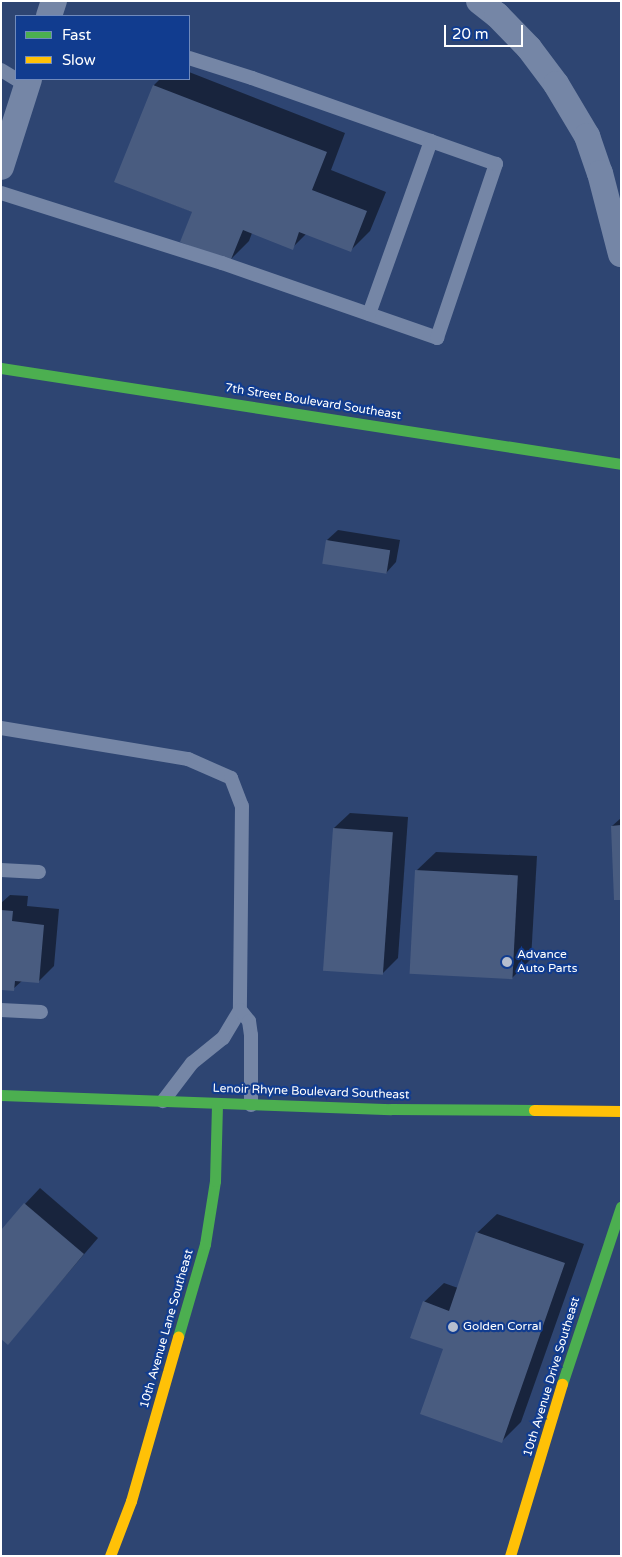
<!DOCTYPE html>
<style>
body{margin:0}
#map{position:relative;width:622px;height:1557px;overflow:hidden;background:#2e4572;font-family:"Varela Round",sans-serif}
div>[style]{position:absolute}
.shadow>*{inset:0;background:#0007}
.building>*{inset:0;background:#495c80;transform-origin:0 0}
.lane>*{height:14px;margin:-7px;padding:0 7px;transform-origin:7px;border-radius:7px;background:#7586a6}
.street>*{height:26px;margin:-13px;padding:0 13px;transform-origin:13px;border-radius:13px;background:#7586a6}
.fast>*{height:11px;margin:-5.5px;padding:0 5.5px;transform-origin:5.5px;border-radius:5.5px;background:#4caf50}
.slow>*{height:11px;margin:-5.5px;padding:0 5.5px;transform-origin:5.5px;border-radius:5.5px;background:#ffc107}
.dots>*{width:14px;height:14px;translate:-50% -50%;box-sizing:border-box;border:2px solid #113c8f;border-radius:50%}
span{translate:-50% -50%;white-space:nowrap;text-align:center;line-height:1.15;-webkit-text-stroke:4.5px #113c8f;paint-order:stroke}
.street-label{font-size:12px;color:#fff}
.poi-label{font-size:12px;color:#fff}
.left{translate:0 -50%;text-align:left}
.frame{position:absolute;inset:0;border:2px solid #fff;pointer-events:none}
.legend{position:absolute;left:15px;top:15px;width:175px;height:65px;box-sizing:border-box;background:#113c8f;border:1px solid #708abc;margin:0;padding:6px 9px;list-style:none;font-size:15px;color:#fff}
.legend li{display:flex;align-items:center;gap:10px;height:25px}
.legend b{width:25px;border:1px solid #708abc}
.scale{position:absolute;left:444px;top:25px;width:79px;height:22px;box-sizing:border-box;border:2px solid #fff;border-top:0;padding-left:6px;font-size:15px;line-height:18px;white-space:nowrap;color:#fff;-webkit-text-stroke:4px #113c8f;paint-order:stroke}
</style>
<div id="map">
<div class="shadow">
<i style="clip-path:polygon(189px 72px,345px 133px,331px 170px,386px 192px,370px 231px,351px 250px,307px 233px,292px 248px,252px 233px,249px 241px,230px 260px,193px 212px,116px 182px,154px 85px,160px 79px,189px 79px)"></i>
<i style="clip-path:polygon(338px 530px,400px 540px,396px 562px,386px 573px,327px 540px)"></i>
<i style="clip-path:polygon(350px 813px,408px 817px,398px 958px,382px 974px,334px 828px)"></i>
<i style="clip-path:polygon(621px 818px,621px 899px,612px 826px)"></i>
<i style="clip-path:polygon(436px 852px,537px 856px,531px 959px,512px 978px,416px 871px)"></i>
<i style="clip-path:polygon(10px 895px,28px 896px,27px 906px,59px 909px,54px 966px,38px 982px,23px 980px,13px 989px,1px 988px,1px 903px)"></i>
<i style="clip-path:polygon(40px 1188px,98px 1238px,8px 1343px,25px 1204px)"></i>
<i style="clip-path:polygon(497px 1214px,584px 1244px,521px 1422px,501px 1442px,444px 1348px,424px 1302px,444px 1283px,458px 1288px,477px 1233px)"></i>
</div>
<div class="building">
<i style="clip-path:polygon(153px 85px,327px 152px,312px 190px,367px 211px,351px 252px,299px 232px,293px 250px,243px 230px,230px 262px,180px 242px,192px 212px,114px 182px)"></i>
<i style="left:326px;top:540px;width:65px;height:24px;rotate:9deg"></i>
<i style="clip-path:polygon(621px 825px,621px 900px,614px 900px,611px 826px)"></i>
<i style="left:333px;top:828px;width:60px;height:143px;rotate:4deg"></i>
<i style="left:415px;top:870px;width:103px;height:104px;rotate:3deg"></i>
<i style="clip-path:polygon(1px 910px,13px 911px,12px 921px,44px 925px,39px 983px,15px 981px,14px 991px,1px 990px)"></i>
<i style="clip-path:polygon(24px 1203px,84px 1254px,8px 1345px,1px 1339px,1px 1230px)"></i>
<i style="clip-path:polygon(476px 1232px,565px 1263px,502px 1443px,420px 1414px,443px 1349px,410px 1338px,423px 1301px,449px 1311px)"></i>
</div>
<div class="lane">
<i style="left:1px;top:70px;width:29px;rotate:31deg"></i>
<i style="left:1px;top:193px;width:232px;rotate:17.6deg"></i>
<i style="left:222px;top:263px;width:228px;rotate:19.2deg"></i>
<i style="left:437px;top:338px;width:184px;rotate:-71.3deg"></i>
<i style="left:496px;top:164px;width:259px;rotate:-160.6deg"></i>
<i style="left:252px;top:78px;width:66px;rotate:-162.4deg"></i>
<i style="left:369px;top:314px;width:184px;rotate:-70.3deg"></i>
<i style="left:1px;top:728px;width:190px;rotate:9.4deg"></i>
<i style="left:188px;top:759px;width:47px;rotate:23.8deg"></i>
<i style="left:231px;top:778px;width:30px;rotate:69deg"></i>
<i style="left:242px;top:806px;width:204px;rotate:90.6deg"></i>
<i style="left:240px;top:1010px;width:33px;rotate:121deg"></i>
<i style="left:223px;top:1038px;width:40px;rotate:141deg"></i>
<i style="left:192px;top:1063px;width:48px;rotate:127.3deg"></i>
<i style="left:1px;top:870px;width:38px;rotate:3deg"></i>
<i style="left:1px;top:1010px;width:40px;rotate:2.9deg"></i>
<i style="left:240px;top:1010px;width:14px;rotate:51deg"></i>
<i style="left:249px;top:1021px;width:14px;rotate:82deg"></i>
<i style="left:251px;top:1035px;width:70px;rotate:90deg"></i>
</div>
<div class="street">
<i style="left:479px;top:1px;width:23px;rotate:38deg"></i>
<i style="left:497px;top:15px;width:46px;rotate:45.9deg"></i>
<i style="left:529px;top:48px;width:45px;rotate:53.1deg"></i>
<i style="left:556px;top:84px;width:61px;rotate:59.2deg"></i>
<i style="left:587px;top:136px;width:39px;rotate:71deg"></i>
<i style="left:600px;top:173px;width:84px;rotate:75.5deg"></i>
<i style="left:49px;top:16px;width:16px;rotate:-72deg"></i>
<i style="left:1px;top:167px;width:92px;rotate:-72.3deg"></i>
</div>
<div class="fast">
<i style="left:1px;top:368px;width:627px;rotate:8.8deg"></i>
<i style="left:1px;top:1095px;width:390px;rotate:2.1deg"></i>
<i style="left:391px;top:1109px;width:143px;rotate:0.4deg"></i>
<i style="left:178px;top:1337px;width:97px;rotate:-73.8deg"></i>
<i style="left:205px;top:1244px;width:64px;rotate:-81deg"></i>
<i style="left:215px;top:1181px;width:78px;rotate:-88.5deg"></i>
<i style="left:562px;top:1384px;width:187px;rotate:-71.6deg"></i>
</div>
<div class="slow">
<i style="left:534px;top:1110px;width:87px;rotate:0.7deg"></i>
<i style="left:110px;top:1556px;width:59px;rotate:-69.1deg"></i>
<i style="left:131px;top:1501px;width:171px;rotate:-74deg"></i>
<i style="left:510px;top:1556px;width:180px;rotate:-73.2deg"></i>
</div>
<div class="dots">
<i style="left:507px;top:962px;background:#b6bece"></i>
<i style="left:453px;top:1327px;background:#b6bece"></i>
</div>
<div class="street-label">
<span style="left:313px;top:402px;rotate:9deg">7th Street Boulevard Southeast</span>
<span style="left:311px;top:1092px;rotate:2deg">Lenoir Rhyne Boulevard Southeast</span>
<span style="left:167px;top:1329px;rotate:-74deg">10th Avenue Lane Southeast</span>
<span style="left:552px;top:1377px;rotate:-73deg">10th Avenue Drive Southeast</span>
</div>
<div class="poi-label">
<span class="left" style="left:517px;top:962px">Advance<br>Auto Parts</span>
<span class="left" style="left:463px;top:1327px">Golden Corral</span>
</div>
<div class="frame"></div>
<ul class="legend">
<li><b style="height:6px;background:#4caf50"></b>Fast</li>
<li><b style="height:6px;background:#ffc107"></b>Slow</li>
</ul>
<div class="scale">20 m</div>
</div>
